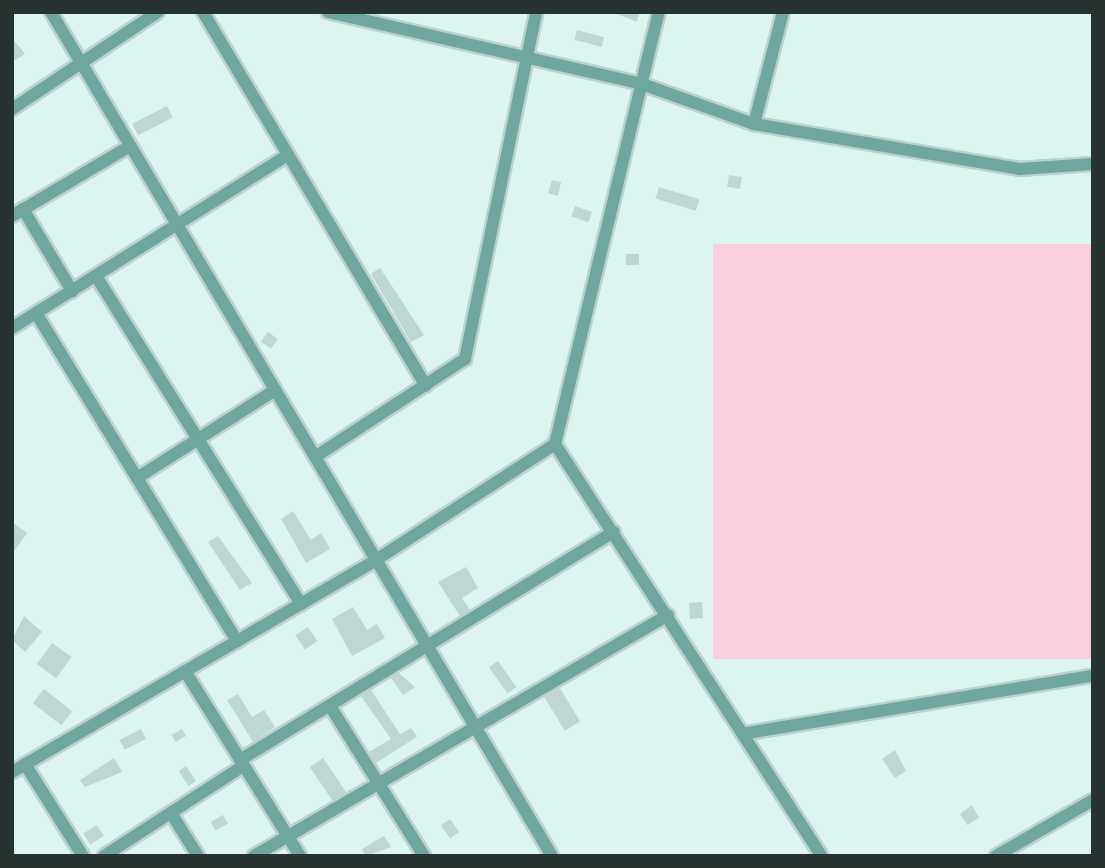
<!DOCTYPE html>
<style>
body{margin:0}
#map{position:relative;width:1105px;height:868px;overflow:hidden;background:#dcf5f1;font-family:Manrope,sans-serif}
div>[style]{position:absolute}
.green>*{inset:0;background:#fad0de;transform-origin:0 0}
.building>*{inset:0;background:#bed7d2;transform-origin:0 0}
.roads{filter:drop-shadow(2px 0 #bcd2ce) drop-shadow(-2px 0 #bcd2ce) drop-shadow(0 2px #bcd2ce) drop-shadow(0 -2px #bcd2ce)}
.minor>*{height:12px;margin:-6px;padding:0 6px;transform-origin:6px;border-radius:6px;background:#6fa79e}
span{translate:-50% -50%;white-space:nowrap;text-align:center;line-height:1.15;-webkit-text-stroke:5px #fff;paint-order:stroke}
.frame{position:absolute;inset:0;border:14px solid #283230;pointer-events:none}
</style>
<div id="map">
<div class="green">
<i style="left:1093px;top:244px;width:415px;height:380px;rotate:90deg"></i>
</div>
<div class="building">
<i style="clip-path:polygon(612px 12px,639px 12px,637px 22px)"></i>
<i style="left:577px;top:30px;width:28px;height:10px;rotate:15deg"></i>
<i style="clip-path:polygon(12px 38px,25px 54px,12px 62px)"></i>
<i style="left:167px;top:106px;width:13px;height:39px;rotate:63deg"></i>
<i style="left:729px;top:175px;width:13px;height:12px;rotate:9deg"></i>
<i style="clip-path:polygon(552px 180px,561px 182px,558px 196px,548px 193px)"></i>
<i style="left:659px;top:187px;width:42px;height:12px;rotate:17deg"></i>
<i style="left:575px;top:206px;width:18px;height:11px;rotate:19deg"></i>
<i style="left:639px;top:254px;width:11px;height:13px;rotate:90deg"></i>
<i style="clip-path:polygon(380px 268px,424px 335px,411px 342px,371px 274px)"></i>
<i style="left:268px;top:332px;width:12px;height:12px;rotate:35deg"></i>
<i style="clip-path:polygon(293px 511px,311px 540px,321px 533px,330px 549px,306px 563px,281px 519px)"></i>
<i style="clip-path:polygon(12px 522px,27px 533px,12px 554px)"></i>
<i style="clip-path:polygon(218px 536px,252px 583px,240px 590px,208px 542px)"></i>
<i style="clip-path:polygon(466px 567px,478px 588px,462px 598px,470px 610px,460px 616px,438px 582px)"></i>
<i style="left:702px;top:602px;width:16px;height:13px;rotate:86deg"></i>
<i style="clip-path:polygon(353px 607px,367px 630px,377px 624px,385px 638px,352px 656px,332px 619px)"></i>
<i style="clip-path:polygon(24px 616px,42px 632px,25px 652px,12px 640px)"></i>
<i style="left:308px;top:627px;width:17px;height:15px;rotate:57deg"></i>
<i style="left:52px;top:643px;width:24px;height:26px;rotate:36deg"></i>
<i style="left:498px;top:661px;width:32px;height:11px;rotate:55deg"></i>
<i style="clip-path:polygon(399px 673px,415px 687px,403px 695px,391px 678px)"></i>
<i style="left:560px;top:688px;width:39px;height:18px;rotate:59deg"></i>
<i style="left:44px;top:689px;width:36px;height:18px;rotate:38deg"></i>
<i style="clip-path:polygon(371px 690px,400px 734px,411px 728px,417px 737px,376px 763px,369px 752px,391px 739px,361px 696px)"></i>
<i style="clip-path:polygon(238px 694px,252px 717px,264px 710px,275px 727px,253px 742px,227px 700px)"></i>
<i style="left:141px;top:729px;width:11px;height:24px;rotate:63deg"></i>
<i style="left:182px;top:729px;width:8px;height:12px;rotate:60deg"></i>
<i style="clip-path:polygon(895px 750px,906px 771px,895px 778px,882px 759px)"></i>
<i style="clip-path:polygon(114px 758px,122px 772px,85px 787px,80px 780px)"></i>
<i style="left:323px;top:758px;width:41px;height:16px;rotate:56deg"></i>
<i style="left:186px;top:766px;width:18px;height:9px;rotate:56deg"></i>
<i style="clip-path:polygon(972px 805px,979px 818px,967px 825px,960px 814px)"></i>
<i style="left:223px;top:815px;width:10px;height:14px;rotate:61deg"></i>
<i style="left:450px;top:819px;width:16px;height:11px;rotate:55deg"></i>
<i style="left:97px;top:825px;width:13px;height:16px;rotate:58deg"></i>
<i style="clip-path:polygon(384px 836px,391px 847px,366px 856px,362px 849px)"></i>
</div>
<div class="roads">
<div class="minor">
<i style="left:51px;top:12px;width:981px;rotate:59.31deg"></i>
<i style="left:203px;top:12px;width:435px;rotate:59.2deg"></i>
<i style="left:328px;top:12px;width:322px;rotate:12.9deg"></i>
<i style="left:642px;top:84px;width:119px;rotate:19.7deg"></i>
<i style="left:754px;top:124px;width:269px;rotate:9.6deg"></i>
<i style="left:1019px;top:169px;width:74px;rotate:-3.9deg"></i>
<i style="left:12px;top:109px;width:175px;rotate:-33.6deg"></i>
<i style="left:754px;top:124px;width:116px;rotate:-75.5deg"></i>
<i style="left:23px;top:209px;width:96px;rotate:59.1deg"></i>
<i style="left:12px;top:216px;width:137px;rotate:-30.7deg"></i>
<i style="left:96px;top:276px;width:387px;rotate:58deg"></i>
<i style="left:36px;top:313px;width:385px;rotate:58.5deg"></i>
<i style="left:12px;top:328px;width:326px;rotate:-32.1deg"></i>
<i style="left:555px;top:444px;width:491px;rotate:57.1deg"></i>
<i style="left:315px;top:457px;width:179px;rotate:-33.2deg"></i>
<i style="left:465px;top:359px;width:354px;rotate:-78.4deg"></i>
<i style="left:137px;top:478px;width:164px;rotate:-32.5deg"></i>
<i style="left:185px;top:671px;width:218px;rotate:58.1deg"></i>
<i style="left:330px;top:706px;width:177px;rotate:57.9deg"></i>
<i style="left:747px;top:733px;width:351px;rotate:-9.4deg"></i>
<i style="left:240px;top:760px;width:438px;rotate:-31.4deg"></i>
<i style="left:25px;top:764px;width:109px;rotate:57.8deg"></i>
<i style="left:12px;top:772px;width:421px;rotate:-30.2deg"></i>
<i style="left:376px;top:560px;width:213px;rotate:-32.9deg"></i>
<i style="left:555px;top:444px;width:444px;rotate:-76.5deg"></i>
<i style="left:171px;top:813px;width:51px;rotate:57.9deg"></i>
<i style="left:104px;top:856px;width:166px;rotate:-32.9deg"></i>
<i style="left:254px;top:856px;width:479px;rotate:-30.2deg"></i>
<i style="left:996px;top:856px;width:112px;rotate:-30deg"></i>
</div>
</div>
<div class="frame"></div>
</div>
